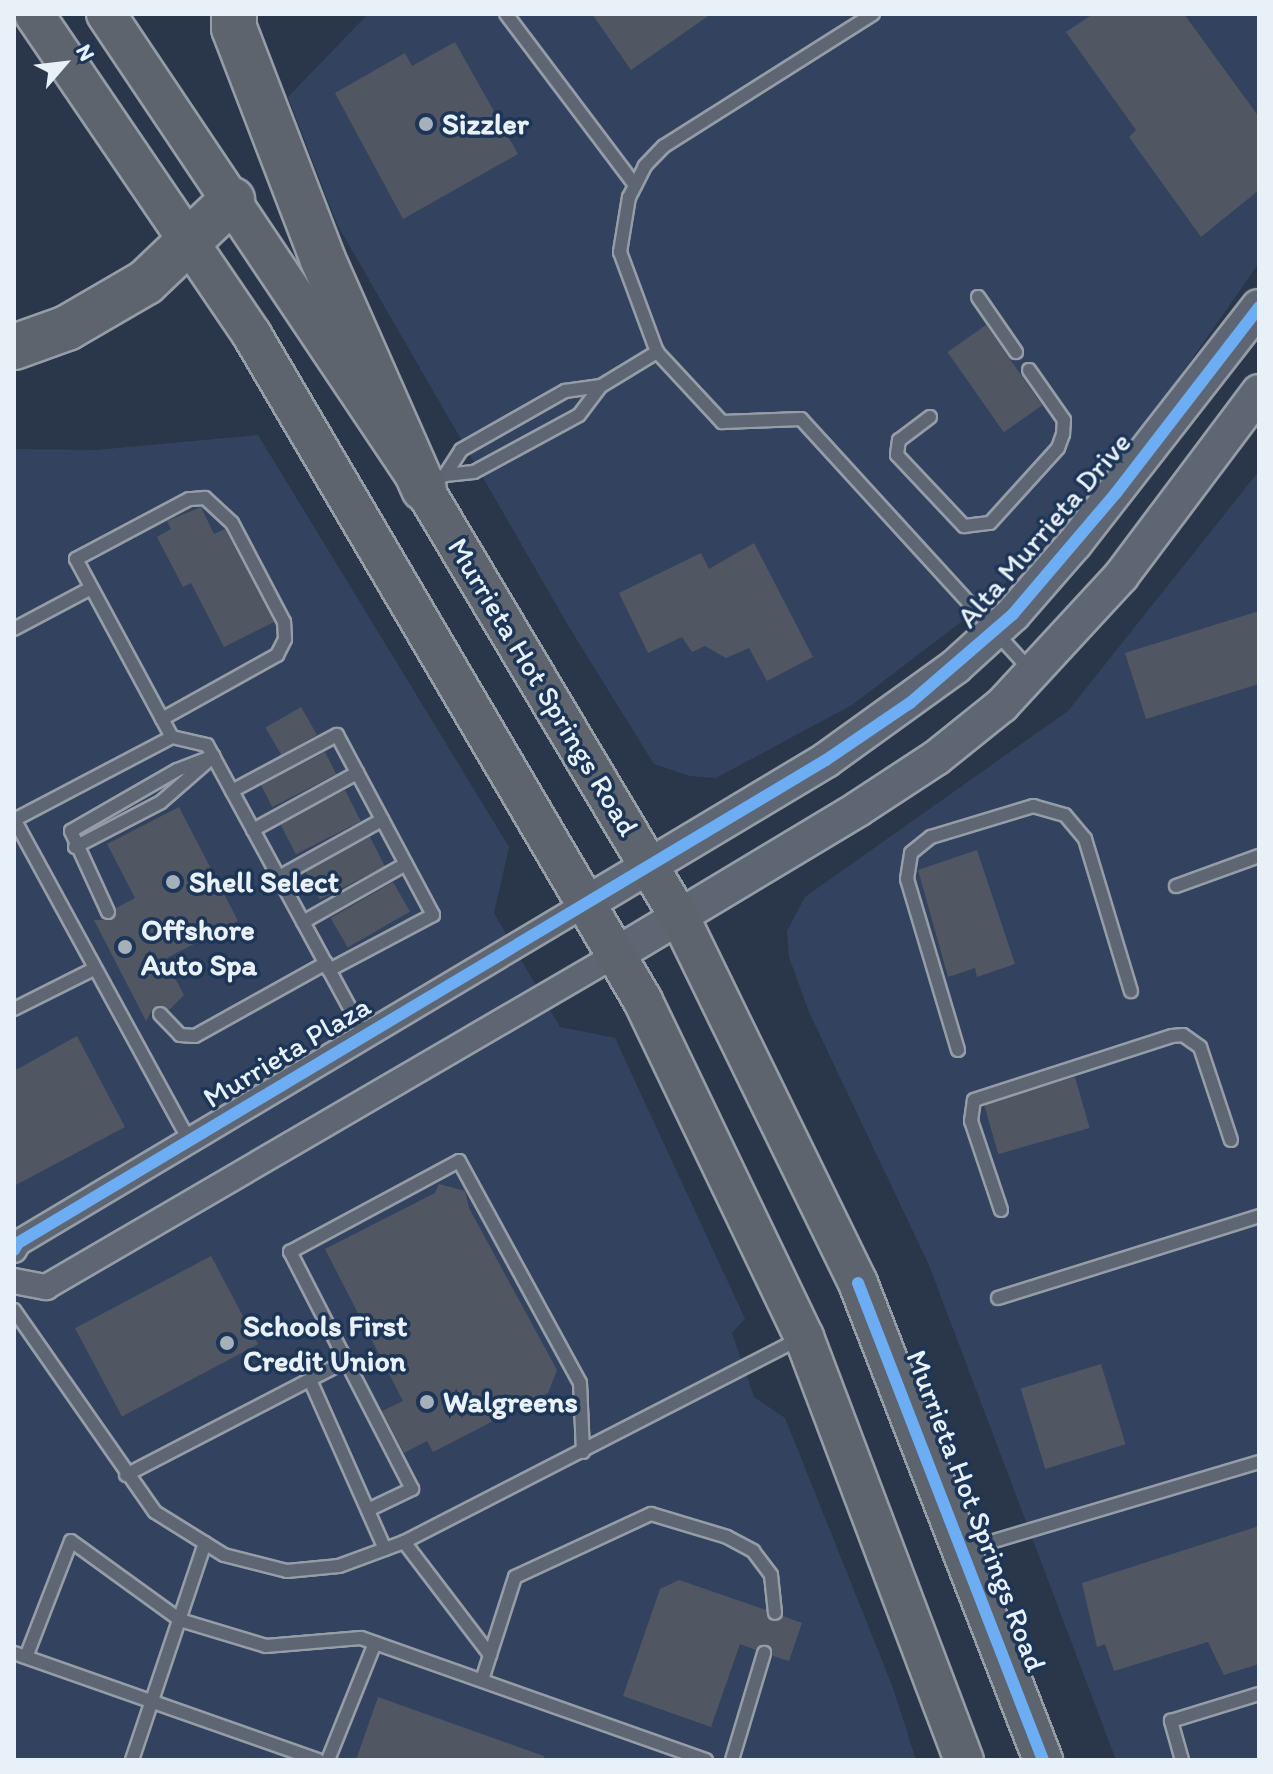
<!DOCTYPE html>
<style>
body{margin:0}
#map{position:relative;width:1273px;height:1774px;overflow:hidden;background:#2a374a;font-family:Itim,sans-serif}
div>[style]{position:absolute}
.built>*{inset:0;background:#33435f}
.building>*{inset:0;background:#505662;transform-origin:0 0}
.roads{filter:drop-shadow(2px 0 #959da7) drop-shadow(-2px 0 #959da7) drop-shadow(0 2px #959da7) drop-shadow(0 -2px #959da7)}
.lane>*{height:12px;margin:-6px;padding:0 6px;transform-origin:6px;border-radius:6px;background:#5d6672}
.street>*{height:24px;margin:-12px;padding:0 12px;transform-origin:12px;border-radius:12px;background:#5d6672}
.secondary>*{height:34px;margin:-17px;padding:0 17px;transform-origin:17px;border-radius:17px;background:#5d6672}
.primary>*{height:38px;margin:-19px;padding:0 19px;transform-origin:19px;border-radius:19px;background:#5d646d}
.highway>*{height:44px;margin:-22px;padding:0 22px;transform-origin:22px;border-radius:22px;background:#5d646d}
.cycleway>*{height:12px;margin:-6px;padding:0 6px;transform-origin:6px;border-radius:6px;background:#6dadf4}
.dots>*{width:22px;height:22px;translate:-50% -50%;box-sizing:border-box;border:4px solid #1d3557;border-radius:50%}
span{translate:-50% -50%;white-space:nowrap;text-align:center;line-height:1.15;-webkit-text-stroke:7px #1d3557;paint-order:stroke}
.poi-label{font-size:30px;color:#e8f1f8;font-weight:700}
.left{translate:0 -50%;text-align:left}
.street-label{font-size:30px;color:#e8f1f8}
.frame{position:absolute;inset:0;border:16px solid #e8f1f8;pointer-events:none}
.north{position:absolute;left:24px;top:24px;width:80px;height:80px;-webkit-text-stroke:6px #1d3557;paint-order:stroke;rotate:62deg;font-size:22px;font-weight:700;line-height:32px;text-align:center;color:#e8f1f8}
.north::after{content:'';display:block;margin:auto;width:28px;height:36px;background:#e8f1f8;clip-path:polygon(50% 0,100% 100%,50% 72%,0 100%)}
</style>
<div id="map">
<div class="built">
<i style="clip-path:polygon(368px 14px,1259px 14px,1259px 263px,1166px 396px,1050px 540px,978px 609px,852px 705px,716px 778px,690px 776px,654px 764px,569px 627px,337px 224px,288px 97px)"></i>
<i style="clip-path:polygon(258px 435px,509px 847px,494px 913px,560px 1027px,615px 1038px,745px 1319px,732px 1333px,754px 1397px,785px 1418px,893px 1688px,916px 1760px,14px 1760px,14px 449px,96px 450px)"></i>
<i style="clip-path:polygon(1259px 471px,1259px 1760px,1116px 1760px,929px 1265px,809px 1012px,789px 957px,787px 931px,805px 897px,1068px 711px)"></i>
</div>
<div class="building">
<i style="clip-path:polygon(592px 14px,711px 14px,631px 70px)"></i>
<i style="clip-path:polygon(1093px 14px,1184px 14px,1259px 117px,1259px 190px,1201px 237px,1129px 137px,1136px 130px,1066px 32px)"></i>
<i style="clip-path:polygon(455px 42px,518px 154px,403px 219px,335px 93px,405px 53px,412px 66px)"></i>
<i style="left:986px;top:325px;width:98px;height:47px;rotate:55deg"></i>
<i style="clip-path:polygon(201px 507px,214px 534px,225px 529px,274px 622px,224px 647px,191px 583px,183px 587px,157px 537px,171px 529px,167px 521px)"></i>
<i style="clip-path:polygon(754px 543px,813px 657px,767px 681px,749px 648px,726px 658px,705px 646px,692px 652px,682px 637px,648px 653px,619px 593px,701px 553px,709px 569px)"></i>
<i style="clip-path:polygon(1259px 611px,1259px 684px,1146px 719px,1125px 653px)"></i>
<i style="left:301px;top:707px;width:32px;height:41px;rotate:60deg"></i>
<i style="left:325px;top:752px;width:25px;height:72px;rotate:63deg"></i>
<i style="left:345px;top:790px;width:35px;height:73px;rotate:63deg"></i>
<i style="clip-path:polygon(179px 807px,238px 921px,165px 959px,184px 995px,169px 1010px,154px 1007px,146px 1021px,94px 920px,112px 920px,116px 908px,135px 898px,107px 844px)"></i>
<i style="left:370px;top:837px;width:33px;height:73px;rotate:63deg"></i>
<i style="clip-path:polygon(977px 850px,1015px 964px,977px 977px,975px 968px,948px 977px,918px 870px)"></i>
<i style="left:393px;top:882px;width:34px;height:72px;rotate:60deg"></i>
<i style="clip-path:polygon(77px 1036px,125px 1127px,14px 1186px,14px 1071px)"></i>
<i style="left:1075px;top:1077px;width:53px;height:95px;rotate:74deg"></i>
<i style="clip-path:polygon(439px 1184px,465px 1191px,469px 1208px,557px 1370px,548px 1393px,433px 1452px,427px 1441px,404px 1453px,382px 1411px,403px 1401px,325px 1249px,435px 1193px)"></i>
<i style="left:211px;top:1256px;width:100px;height:154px;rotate:62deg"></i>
<i style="left:1101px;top:1364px;width:84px;height:84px;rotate:73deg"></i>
<i style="clip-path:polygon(1259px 1526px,1259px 1664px,1224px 1675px,1208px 1642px,1114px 1671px,1105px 1644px,1097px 1647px,1082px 1583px)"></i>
<i style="clip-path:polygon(679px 1580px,766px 1610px,772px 1621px,783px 1616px,802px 1623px,789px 1661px,773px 1656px,767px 1645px,756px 1650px,740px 1644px,711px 1727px,623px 1696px,660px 1589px)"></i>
<i style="clip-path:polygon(378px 1697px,544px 1756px,544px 1760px,356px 1760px)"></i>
</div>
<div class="roads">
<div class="lane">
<i style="left:506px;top:14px;width:214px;rotate:53deg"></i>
<i style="left:873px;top:14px;width:247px;rotate:147.7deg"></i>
<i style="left:664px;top:146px;width:28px;rotate:134deg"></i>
<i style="left:645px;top:166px;width:35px;rotate:117deg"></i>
<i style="left:629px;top:197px;width:56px;rotate:99.3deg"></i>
<i style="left:620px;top:252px;width:107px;rotate:69.7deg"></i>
<i style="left:657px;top:352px;width:96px;rotate:47.1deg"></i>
<i style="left:722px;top:422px;width:79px;rotate:-2.2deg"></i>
<i style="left:801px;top:419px;width:343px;rotate:47.6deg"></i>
<i style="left:978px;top:297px;width:67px;rotate:55.4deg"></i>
<i style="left:930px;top:417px;width:39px;rotate:143deg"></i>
<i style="left:899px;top:440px;width:15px;rotate:98deg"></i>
<i style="left:897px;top:455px;width:98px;rotate:46.7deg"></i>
<i style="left:964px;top:526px;width:26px;rotate:-7deg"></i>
<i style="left:990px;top:523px;width:101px;rotate:-47.8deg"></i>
<i style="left:1058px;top:448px;width:15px;rotate:-70deg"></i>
<i style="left:1063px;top:434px;width:14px;rotate:-86deg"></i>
<i style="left:1064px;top:420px;width:61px;rotate:-125deg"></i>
<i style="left:445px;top:475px;width:30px;rotate:-57deg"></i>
<i style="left:461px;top:450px;width:120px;rotate:-29.6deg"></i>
<i style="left:565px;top:391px;width:36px;rotate:-8deg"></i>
<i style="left:429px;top:485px;width:19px;rotate:-32deg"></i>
<i style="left:445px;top:475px;width:29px;rotate:-6deg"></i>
<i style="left:474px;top:472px;width:119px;rotate:-28.5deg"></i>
<i style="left:579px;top:415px;width:36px;rotate:-53deg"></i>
<i style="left:601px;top:386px;width:66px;rotate:-31.3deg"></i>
<i style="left:14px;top:629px;width:87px;rotate:-28deg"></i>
<i style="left:162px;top:719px;width:132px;rotate:-29.1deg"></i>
<i style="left:277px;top:655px;width:18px;rotate:-63deg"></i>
<i style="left:285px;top:639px;width:17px;rotate:-93deg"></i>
<i style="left:284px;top:622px;width:112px;rotate:-117.7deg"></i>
<i style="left:232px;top:523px;width:37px;rotate:-137deg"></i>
<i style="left:205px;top:498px;width:16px;rotate:176deg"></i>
<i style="left:189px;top:499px;width:128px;rotate:152deg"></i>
<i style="left:76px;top:559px;width:202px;rotate:61.7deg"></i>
<i style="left:232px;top:791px;width:119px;rotate:-28.1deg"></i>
<i style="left:337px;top:735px;width:204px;rotate:61.9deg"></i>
<i style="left:433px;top:915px;width:118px;rotate:152.1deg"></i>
<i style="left:14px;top:819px;width:366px;rotate:61.4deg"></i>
<i style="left:14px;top:820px;width:178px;rotate:-27.7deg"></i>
<i style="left:172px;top:737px;width:36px;rotate:13deg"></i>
<i style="left:207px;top:745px;width:331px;rotate:61.5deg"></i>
<i style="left:253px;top:830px;width:119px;rotate:-28.7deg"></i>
<i style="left:75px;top:847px;width:97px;rotate:-27.6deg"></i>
<i style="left:161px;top:802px;width:62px;rotate:-41.1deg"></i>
<i style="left:279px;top:877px;width:118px;rotate:-29deg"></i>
<i style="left:1176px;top:886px;width:88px;rotate:-19.9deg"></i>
<i style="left:108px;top:912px;width:89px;rotate:-114.6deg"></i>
<i style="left:71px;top:831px;width:122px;rotate:-29.9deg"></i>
<i style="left:177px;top:770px;width:39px;rotate:-21deg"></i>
<i style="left:303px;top:922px;width:118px;rotate:-29.4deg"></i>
<i style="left:14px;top:1009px;width:89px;rotate:-26.6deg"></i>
<i style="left:160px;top:1014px;width:29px;rotate:46deg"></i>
<i style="left:180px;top:1035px;width:15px;rotate:4deg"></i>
<i style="left:195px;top:1036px;width:150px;rotate:-29.1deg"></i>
<i style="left:958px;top:1050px;width:178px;rotate:-106.6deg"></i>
<i style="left:907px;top:879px;width:26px;rotate:-81deg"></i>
<i style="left:911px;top:853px;width:26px;rotate:-39deg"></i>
<i style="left:931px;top:837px;width:107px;rotate:-16.9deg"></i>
<i style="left:1033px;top:806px;width:33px;rotate:16deg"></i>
<i style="left:1065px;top:815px;width:31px;rotate:50deg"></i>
<i style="left:1085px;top:839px;width:159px;rotate:73.2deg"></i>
<i style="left:1001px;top:1210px;width:94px;rotate:-108.6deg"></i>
<i style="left:971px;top:1121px;width:21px;rotate:-82deg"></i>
<i style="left:974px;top:1100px;width:208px;rotate:-17.9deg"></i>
<i style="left:1172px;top:1036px;width:11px;rotate:-5deg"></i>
<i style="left:1183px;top:1035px;width:21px;rotate:35deg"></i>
<i style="left:1200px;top:1047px;width:98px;rotate:71.6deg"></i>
<i style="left:998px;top:1298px;width:274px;rotate:-17.4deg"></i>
<i style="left:14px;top:1310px;width:246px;rotate:55.1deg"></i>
<i style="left:155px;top:1512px;width:81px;rotate:31.9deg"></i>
<i style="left:224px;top:1555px;width:65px;rotate:14.3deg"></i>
<i style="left:287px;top:1571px;width:52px;rotate:-5.5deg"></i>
<i style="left:339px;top:1566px;width:69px;rotate:-20.3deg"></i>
<i style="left:404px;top:1542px;width:446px;rotate:-27.2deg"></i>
<i style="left:310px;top:1380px;width:185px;rotate:66.1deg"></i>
<i style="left:126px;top:1475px;width:248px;rotate:-27.4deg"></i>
<i style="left:368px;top:1510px;width:49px;rotate:-25.5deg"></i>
<i style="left:412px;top:1489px;width:267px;rotate:-117.2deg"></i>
<i style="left:290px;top:1252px;width:192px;rotate:-28.3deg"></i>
<i style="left:459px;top:1161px;width:253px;rotate:61.4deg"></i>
<i style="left:580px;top:1383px;width:69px;rotate:87.5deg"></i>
<i style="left:404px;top:1542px;width:142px;rotate:52.7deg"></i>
<i style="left:967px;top:1549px;width:305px;rotate:-16.6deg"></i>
<i style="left:14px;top:1653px;width:322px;rotate:19.4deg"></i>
<i style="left:26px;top:1657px;width:124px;rotate:-68.8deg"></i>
<i style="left:71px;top:1541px;width:135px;rotate:35.9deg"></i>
<i style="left:180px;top:1620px;width:90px;rotate:16.8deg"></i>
<i style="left:266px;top:1646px;width:95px;rotate:-4.8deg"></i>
<i style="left:361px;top:1638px;width:366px;rotate:19.5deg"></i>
<i style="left:482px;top:1680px;width:108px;rotate:-72.2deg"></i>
<i style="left:515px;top:1577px;width:150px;rotate:-24.9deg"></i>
<i style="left:651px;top:1514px;width:79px;rotate:16.8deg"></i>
<i style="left:727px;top:1537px;width:30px;rotate:28deg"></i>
<i style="left:753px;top:1551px;width:30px;rotate:53deg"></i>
<i style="left:771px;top:1575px;width:38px;rotate:84deg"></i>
<i style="left:132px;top:1760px;width:229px;rotate:-71.4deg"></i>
<i style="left:328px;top:1760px;width:126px;rotate:-68.1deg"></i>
<i style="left:732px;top:1760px;width:112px;rotate:-73.3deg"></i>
<i style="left:1182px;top:1760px;width:41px;rotate:-105.8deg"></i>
<i style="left:1171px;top:1721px;width:92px;rotate:-17.1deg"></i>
</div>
<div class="street">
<i style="left:14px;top:1250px;width:8px;rotate:-60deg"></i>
<i style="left:18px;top:1243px;width:665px;rotate:-30.85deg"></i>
<i style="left:14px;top:1281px;width:33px;rotate:11deg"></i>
<i style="left:46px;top:1287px;width:661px;rotate:-30.25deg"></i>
</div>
<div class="secondary">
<i style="left:589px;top:902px;width:276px;rotate:-30.9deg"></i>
<i style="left:826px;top:760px;width:159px;rotate:-35.8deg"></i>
<i style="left:955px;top:667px;width:79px;rotate:-42.4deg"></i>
<i style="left:1013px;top:614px;width:94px;rotate:-48.9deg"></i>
<i style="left:1075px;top:543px;width:299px;rotate:-52.1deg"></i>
<i style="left:617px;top:954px;width:281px;rotate:-31deg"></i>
<i style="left:858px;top:809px;width:93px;rotate:-33.2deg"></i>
<i style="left:936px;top:758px;width:85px;rotate:-38.8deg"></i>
<i style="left:1002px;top:705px;width:176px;rotate:-47.3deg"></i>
<i style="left:1121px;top:576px;width:230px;rotate:-53.1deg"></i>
</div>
<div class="primary">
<i style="left:34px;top:14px;width:388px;rotate:55.8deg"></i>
<i style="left:252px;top:335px;width:772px;rotate:59.58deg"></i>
<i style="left:643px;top:1001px;width:373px;rotate:64.4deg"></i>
<i style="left:804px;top:1337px;width:452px;rotate:69.3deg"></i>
<i style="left:106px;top:14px;width:572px;rotate:56.2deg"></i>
<i style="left:424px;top:489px;width:500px;rotate:59.2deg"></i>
<i style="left:680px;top:918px;width:406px;rotate:64deg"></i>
<i style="left:858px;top:1283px;width:512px;rotate:68.8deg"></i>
</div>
<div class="highway">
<i style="left:234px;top:14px;width:14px;rotate:90deg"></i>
<i style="left:234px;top:28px;width:248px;rotate:69deg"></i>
<i style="left:323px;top:260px;width:250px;rotate:66.2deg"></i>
<i style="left:14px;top:347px;width:56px;rotate:-19.7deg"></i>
<i style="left:67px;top:328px;width:91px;rotate:-30.2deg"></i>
<i style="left:146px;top:282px;width:119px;rotate:-43.6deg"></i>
</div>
</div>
<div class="cycleway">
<i style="left:14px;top:1250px;width:8px;rotate:-60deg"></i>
<i style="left:18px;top:1243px;width:941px;rotate:-30.87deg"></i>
<i style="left:826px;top:760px;width:102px;rotate:-34.2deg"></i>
<i style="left:910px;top:703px;width:136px;rotate:-40.8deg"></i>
<i style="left:1013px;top:614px;width:159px;rotate:-49.6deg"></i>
<i style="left:1116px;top:493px;width:235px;rotate:-52.4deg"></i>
<i style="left:858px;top:1283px;width:512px;rotate:68.8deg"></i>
</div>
<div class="dots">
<i style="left:426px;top:124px;background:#a6b0bb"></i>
<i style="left:173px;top:882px;background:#a6b0bb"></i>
<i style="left:125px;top:947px;background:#a6b0bb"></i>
<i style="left:227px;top:1343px;background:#a6b0bb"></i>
<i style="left:427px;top:1402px;background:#a6b0bb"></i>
</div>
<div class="poi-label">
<span class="left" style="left:442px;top:124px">Sizzler</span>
<span class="left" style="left:189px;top:882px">Shell Select</span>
<span class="left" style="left:141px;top:947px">Offshore<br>Auto Spa</span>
<span class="left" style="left:243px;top:1343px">Schools First<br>Credit Union</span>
<span class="left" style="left:443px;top:1402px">Walgreens</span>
</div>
<div class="street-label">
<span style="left:1044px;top:530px;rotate:-49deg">Alta Murrieta Drive</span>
<span style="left:543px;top:687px;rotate:59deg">Murrieta Hot Springs Road</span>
<span style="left:287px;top:1052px;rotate:-31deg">Murrieta Plaza</span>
<span style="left:976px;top:1511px;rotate:69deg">Murrieta Hot Springs Road</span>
</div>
<div class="frame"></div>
<div class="north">N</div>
</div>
